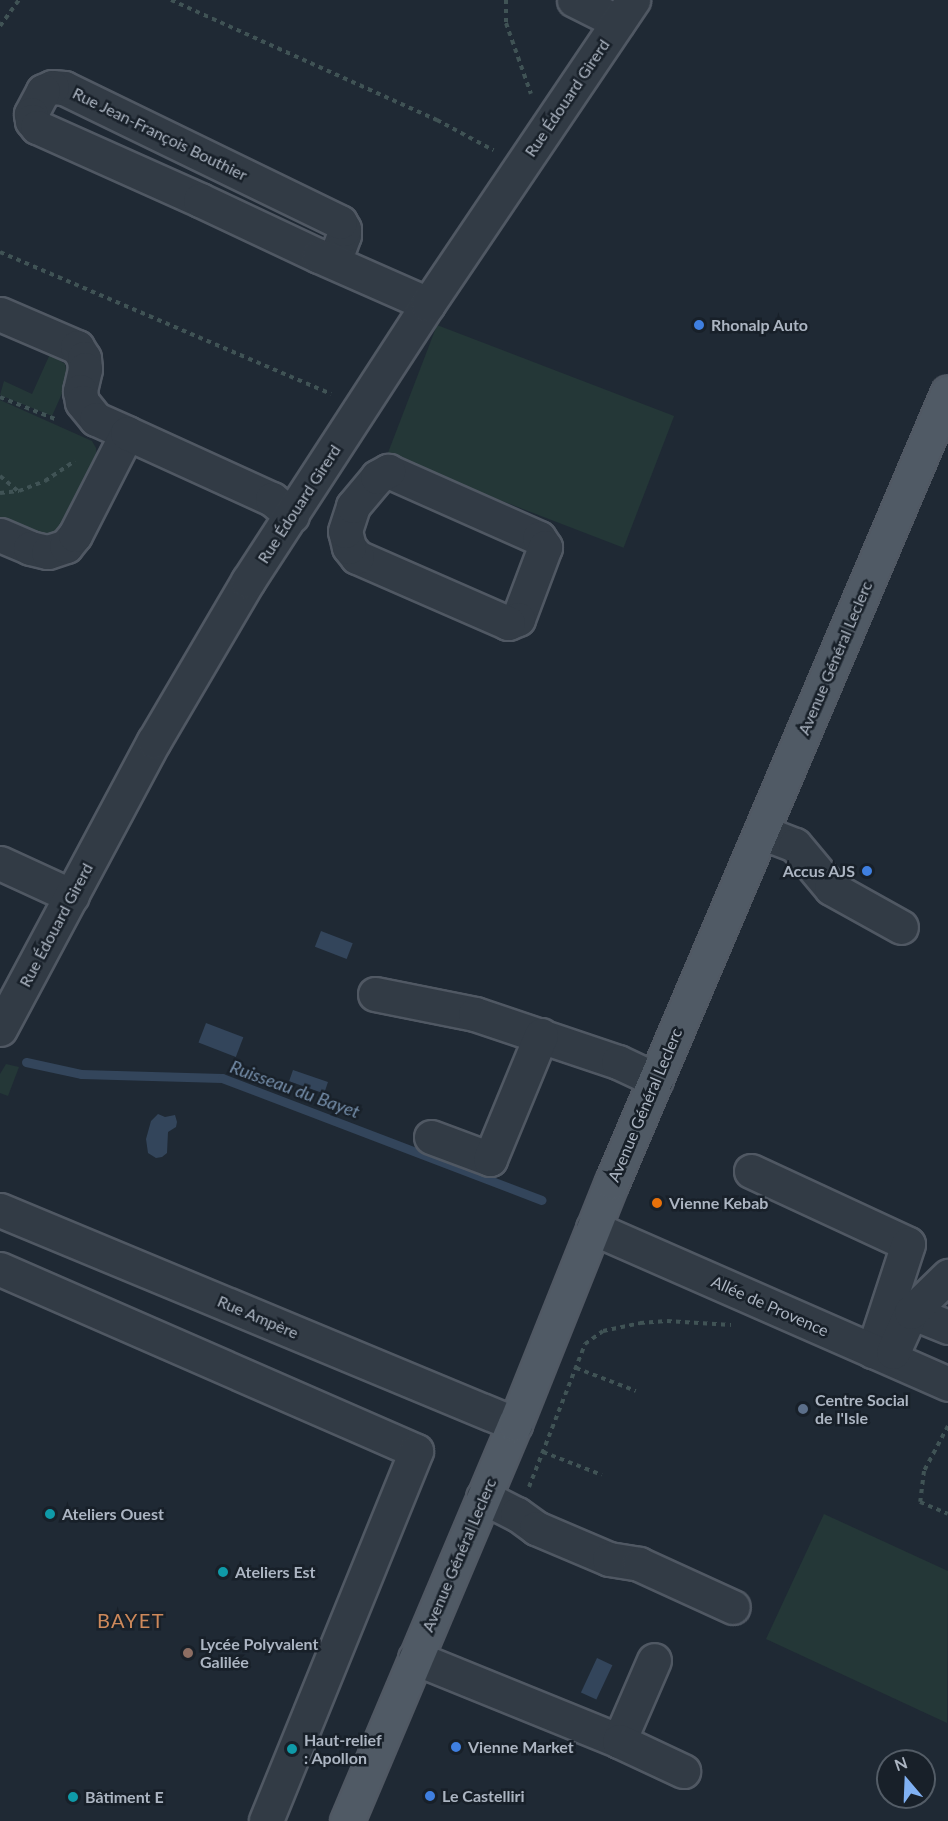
<!DOCTYPE html>
<meta charset="utf-8">
<style>
body{margin:0}
#map{position:relative;width:948px;height:1821px;overflow:hidden;background:#1f2934;font-family:Lato,sans-serif}
div>[style]{position:absolute}
.green>*{inset:0;background:#243737;transform-origin:0 0}
.water>*{inset:0;background:#33455b;transform-origin:0 0}
.stream>*{height:9px;margin:-4.5px;padding:0 4.5px;transform-origin:4.5px;border-radius:4.5px;background:#33455b}
.path>*{height:4px;margin-top:-2px;transform-origin:0;background:repeating-linear-gradient(90deg,#405355 0 4.5px,transparent 0 9px)}
.roads{filter:drop-shadow(2px 0 #505863) drop-shadow(-2px 0 #505863) drop-shadow(0 2px #505863) drop-shadow(0 -2px #505863)}
.minor>*{height:33px;margin:-16.5px;padding:0 16.5px;transform-origin:16.5px;border-radius:16.5px;background:#323b45}
.major>*{height:33px;margin:-16.5px;padding:0 16.5px;transform-origin:16.5px;border-radius:16.5px;background:#505a65}
.dots>*{width:16px;height:16px;translate:-50% -50%;box-sizing:border-box;border:3px solid #182029;border-radius:50%}
span{translate:-50% -50%;white-space:nowrap;text-align:center;line-height:1.15;-webkit-text-stroke:5px #182029;paint-order:stroke}
.street-label{font-size:16px;color:#acb5c2}
.poi-label{font-size:16px;color:#acb5c2;font-weight:700}
.left{translate:0 -50%;text-align:left}
.right{translate:-100% -50%;text-align:right}
.water-label{font-size:18px;color:#758eaa;font-style:italic}
.quarter-label{font-size:20px;color:#ce895b;letter-spacing:1.5px}
.north{position:absolute;left:876px;top:1749px;width:60px;height:60px;box-sizing:border-box;background:#182029;border:2px solid #535c66;border-radius:50%;rotate:341deg;font-size:16px;font-weight:700;line-height:24px;text-align:center;color:#acb5c2}
.north::after{content:'';display:block;margin:auto;width:21px;height:27px;background:#80b1f3;clip-path:polygon(50% 0,100% 100%,50% 72%,0 100%)}
</style>
<div id="map">
<div class="green">
<i style="left:437px;top:325px;width:254px;height:141px;rotate:21deg"></i>
<i style="clip-path:polygon(50px 354px,65px 364px,68px 380px,52px 416px,0 395px,4px 381px,32px 394px)"></i>
<i style="clip-path:polygon(0 400px,92px 441px,96px 448px,97px 458px,61px 531px,51px 536px,38px 535px,0 518px)"></i>
<i style="clip-path:polygon(6px 1064px,19px 1067px,8px 1096px,0 1093px,0 1074px)"></i>
<i style="clip-path:polygon(824px 1514px,948px 1571px,947px 1723px,766px 1639px)"></i>
</div>
<div class="water">
<i style="left:321px;top:931px;width:34px;height:17px;rotate:21deg"></i>
<i style="left:206px;top:1023px;width:40px;height:21px;rotate:21deg"></i>
<i style="left:293px;top:1070px;width:37px;height:12px;rotate:19deg"></i>
<i style="clip-path:polygon(158px 1114px,165px 1117px,175px 1115px,177px 1122px,176px 1127px,168px 1132px,167px 1153px,162px 1157px,156px 1158px,148px 1153px,146px 1139px,151px 1121px)"></i>
<i style="left:597px;top:1658px;width:17px;height:38px;rotate:25deg"></i>
</div>
<div class="stream">
<i style="left:26px;top:1062px;width:56px;rotate:12.3deg"></i>
<i style="left:81px;top:1074px;width:141px;rotate:1.6deg"></i>
<i style="left:222px;top:1078px;width:342px;rotate:20.9deg"></i>
</div>
<div class="path">
<i style="left:171px;top:0;width:292px;rotate:24.3deg"></i>
<i style="left:437px;top:120px;width:64px;rotate:28.2deg"></i>
<i style="left:506px;top:0;width:23px;rotate:90deg"></i>
<i style="left:506px;top:23px;width:75px;rotate:70.6deg"></i>
<i style="left:0;top:26px;width:32px;rotate:-54deg"></i>
<i style="left:0;top:252px;width:360px;rotate:23.2deg"></i>
<i style="left:0;top:397px;width:59px;rotate:21.8deg"></i>
<i style="left:0;top:476px;width:23px;rotate:40deg"></i>
<i style="left:0;top:493px;width:19px;rotate:-6deg"></i>
<i style="left:19px;top:491px;width:28px;rotate:-21deg"></i>
<i style="left:45px;top:481px;width:36px;rotate:-34deg"></i>
<i style="left:576px;top:1368px;width:64px;rotate:21deg"></i>
<i style="left:948px;top:1426px;width:51px;rotate:118.1deg"></i>
<i style="left:924px;top:1471px;width:31px;rotate:97deg"></i>
<i style="left:920px;top:1502px;width:30px;rotate:23deg"></i>
<i style="left:543px;top:1452px;width:63px;rotate:21.3deg"></i>
<i style="left:529px;top:1487px;width:154px;rotate:-68.6deg"></i>
<i style="left:585px;top:1344px;width:22px;rotate:-36deg"></i>
<i style="left:603px;top:1331px;width:38px;rotate:-12deg"></i>
<i style="left:640px;top:1323px;width:27px;rotate:-4deg"></i>
<i style="left:667px;top:1321px;width:64px;rotate:3.6deg"></i>
</div>
<div class="roads">
<div class="minor">
<i style="left:574px;top:0;width:49px;rotate:26.6deg"></i>
<i style="left:334px;top:262px;width:29px;rotate:-70deg"></i>
<i style="left:344px;top:235px;width:6px;rotate:-90deg"></i>
<i style="left:344px;top:229px;width:8px;rotate:-120deg"></i>
<i style="left:340px;top:222px;width:307px;rotate:-154.1deg"></i>
<i style="left:64px;top:88px;width:12px;rotate:-175deg"></i>
<i style="left:52px;top:87px;width:10px;rotate:156deg"></i>
<i style="left:43px;top:91px;width:26px;rotate:118deg"></i>
<i style="left:31px;top:114px;width:7px;rotate:82deg"></i>
<i style="left:32px;top:121px;width:8px;rotate:50deg"></i>
<i style="left:37px;top:127px;width:179px;rotate:24.1deg"></i>
<i style="left:200px;top:200px;width:132px;rotate:25.2deg"></i>
<i style="left:319px;top:256px;width:119px;rotate:23.8deg"></i>
<i style="left:0;top:314px;width:84px;rotate:23.2deg"></i>
<i style="left:77px;top:347px;width:13px;rotate:58deg"></i>
<i style="left:84px;top:358px;width:11px;rotate:85deg"></i>
<i style="left:85px;top:369px;width:23px;rotate:103deg"></i>
<i style="left:80px;top:391px;width:11px;rotate:80deg"></i>
<i style="left:82px;top:402px;width:22px;rotate:51deg"></i>
<i style="left:96px;top:419px;width:34px;rotate:24deg"></i>
<i style="left:388px;top:471px;width:165px;rotate:23.9deg"></i>
<i style="left:539px;top:538px;width:11px;rotate:56deg"></i>
<i style="left:545px;top:547px;width:77px;rotate:110.6deg"></i>
<i style="left:518px;top:619px;width:11px;rotate:158deg"></i>
<i style="left:508px;top:623px;width:165px;rotate:-156.4deg"></i>
<i style="left:357px;top:557px;width:13px;rotate:-129deg"></i>
<i style="left:349px;top:547px;width:16px;rotate:-104deg"></i>
<i style="left:345px;top:531px;width:26px;rotate:-72deg"></i>
<i style="left:353px;top:506px;width:38px;rotate:-50deg"></i>
<i style="left:377px;top:477px;width:13px;rotate:-29deg"></i>
<i style="left:0;top:535px;width:33px;rotate:23deg"></i>
<i style="left:30px;top:548px;width:18px;rotate:13deg"></i>
<i style="left:48px;top:552px;width:19px;rotate:-18deg"></i>
<i style="left:66px;top:546px;width:14px;rotate:-51deg"></i>
<i style="left:75px;top:535px;width:114px;rotate:-63deg"></i>
<i style="left:127px;top:433px;width:159px;rotate:24.5deg"></i>
<i style="left:272px;top:499px;width:26px;rotate:40deg"></i>
<i style="left:761px;top:832px;width:36px;rotate:21deg"></i>
<i style="left:795px;top:845px;width:56px;rotate:50.1deg"></i>
<i style="left:831px;top:888px;width:80px;rotate:29.1deg"></i>
<i style="left:0;top:863px;width:79px;rotate:24.6deg"></i>
<i style="left:375px;top:994px;width:102px;rotate:11.3deg"></i>
<i style="left:475px;top:1014px;width:151px;rotate:18.6deg"></i>
<i style="left:618px;top:1062px;width:42px;rotate:25.3deg"></i>
<i style="left:0;top:1029px;width:327px;rotate:-61.9deg"></i>
<i style="left:154px;top:741px;width:186px;rotate:-59.6deg"></i>
<i style="left:248px;top:581px;width:330px;rotate:-57deg"></i>
<i style="left:428px;top:304px;width:367px;rotate:-56deg"></i>
<i style="left:431px;top:1137px;width:63px;rotate:20.4deg"></i>
<i style="left:490px;top:1159px;width:134px;rotate:-67.6deg"></i>
<i style="left:751px;top:1171px;width:173px;rotate:24.9deg"></i>
<i style="left:908px;top:1244px;width:113px;rotate:108.1deg"></i>
<i style="left:0;top:1210px;width:558px;rotate:22.56deg"></i>
<i style="left:593px;top:1228px;width:388px;rotate:23.7deg"></i>
<i style="left:0;top:1269px;width:454px;rotate:23.6deg"></i>
<i style="left:416px;top:1451px;width:399px;rotate:112.1deg"></i>
<i style="left:911px;top:1312px;width:40px;rotate:22deg"></i>
<i style="left:893px;top:1352px;width:44px;rotate:-65.8deg"></i>
<i style="left:911px;top:1312px;width:52px;rotate:-44.2deg"></i>
<i style="left:483px;top:1497px;width:38px;rotate:27deg"></i>
<i style="left:517px;top:1514px;width:24px;rotate:36deg"></i>
<i style="left:536px;top:1528px;width:79px;rotate:23deg"></i>
<i style="left:609px;top:1559px;width:30px;rotate:9deg"></i>
<i style="left:639px;top:1564px;width:103px;rotate:24.6deg"></i>
<i style="left:415px;top:1658px;width:220px;rotate:22.1deg"></i>
<i style="left:619px;top:1741px;width:88px;rotate:-66.6deg"></i>
<i style="left:619px;top:1741px;width:71px;rotate:25.1deg"></i>
</div>
<div class="major">
<i style="left:347px;top:1821px;width:431px;rotate:-67.1deg"></i>
<i style="left:515px;top:1424px;width:261px;rotate:-68.2deg"></i>
<i style="left:612px;top:1182px;width:858px;rotate:-66.96deg"></i>
</div>
</div>
<div class="dots">
<i style="left:699px;top:325px;background:#3f7fe0"></i>
<i style="left:867px;top:871px;background:#3f7fe0"></i>
<i style="left:657px;top:1203px;background:#e8710a"></i>
<i style="left:803px;top:1409px;background:#5c6f8a"></i>
<i style="left:50px;top:1514px;background:#0f9aa8"></i>
<i style="left:223px;top:1572px;background:#0f9aa8"></i>
<i style="left:188px;top:1653px;background:#8d6e63"></i>
<i style="left:456px;top:1747px;background:#3f7fe0"></i>
<i style="left:292px;top:1749px;background:#0f9aa8"></i>
<i style="left:430px;top:1796px;background:#3f7fe0"></i>
<i style="left:73px;top:1797px;background:#0f9aa8"></i>
</div>
<div class="street-label">
<span style="left:567px;top:98px;rotate:-56deg">Rue Édouard Girerd</span>
<span style="left:160px;top:134px;rotate:26deg">Rue Jean-François Bouthier</span>
<span style="left:299px;top:504px;rotate:-57deg">Rue Édouard Girerd</span>
<span style="left:835px;top:658px;rotate:-67deg">Avenue Général Leclerc</span>
<span style="left:56px;top:925px;rotate:-62deg">Rue Édouard Girerd</span>
<span style="left:645px;top:1105px;rotate:-67deg">Avenue Général Leclerc</span>
<span style="left:770px;top:1306px;rotate:24deg">Allée de Provence</span>
<span style="left:258px;top:1317px;rotate:23deg">Rue Ampère</span>
<span style="left:459px;top:1555px;rotate:-67deg">Avenue Général Leclerc</span>
</div>
<div class="poi-label">
<span class="left" style="left:711px;top:325px">Rhonalp Auto</span>
<span class="right" style="left:855px;top:871px">Accus AJS</span>
<span class="left" style="left:669px;top:1203px">Vienne Kebab</span>
<span class="left" style="left:815px;top:1409px">Centre Social<br>de l'Isle</span>
<span class="left" style="left:62px;top:1514px">Ateliers Ouest</span>
<span class="left" style="left:235px;top:1572px">Ateliers Est</span>
<span class="left" style="left:200px;top:1653px">Lycée Polyvalent<br>Galilée</span>
<span class="left" style="left:304px;top:1749px">Haut-relief<br>: Apollon</span>
<span class="left" style="left:468px;top:1747px">Vienne Market</span>
<span class="left" style="left:442px;top:1796px">Le Castelliri</span>
<span class="left" style="left:85px;top:1797px">Bâtiment E</span>
</div>
<div class="water-label">
<span style="left:295px;top:1089px;rotate:20deg">Ruisseau du Bayet</span>
</div>
<div class="quarter-label">
<span style="left:131px;top:1620px">BAYET</span>
</div>
<div class="north">N</div>
</div>
